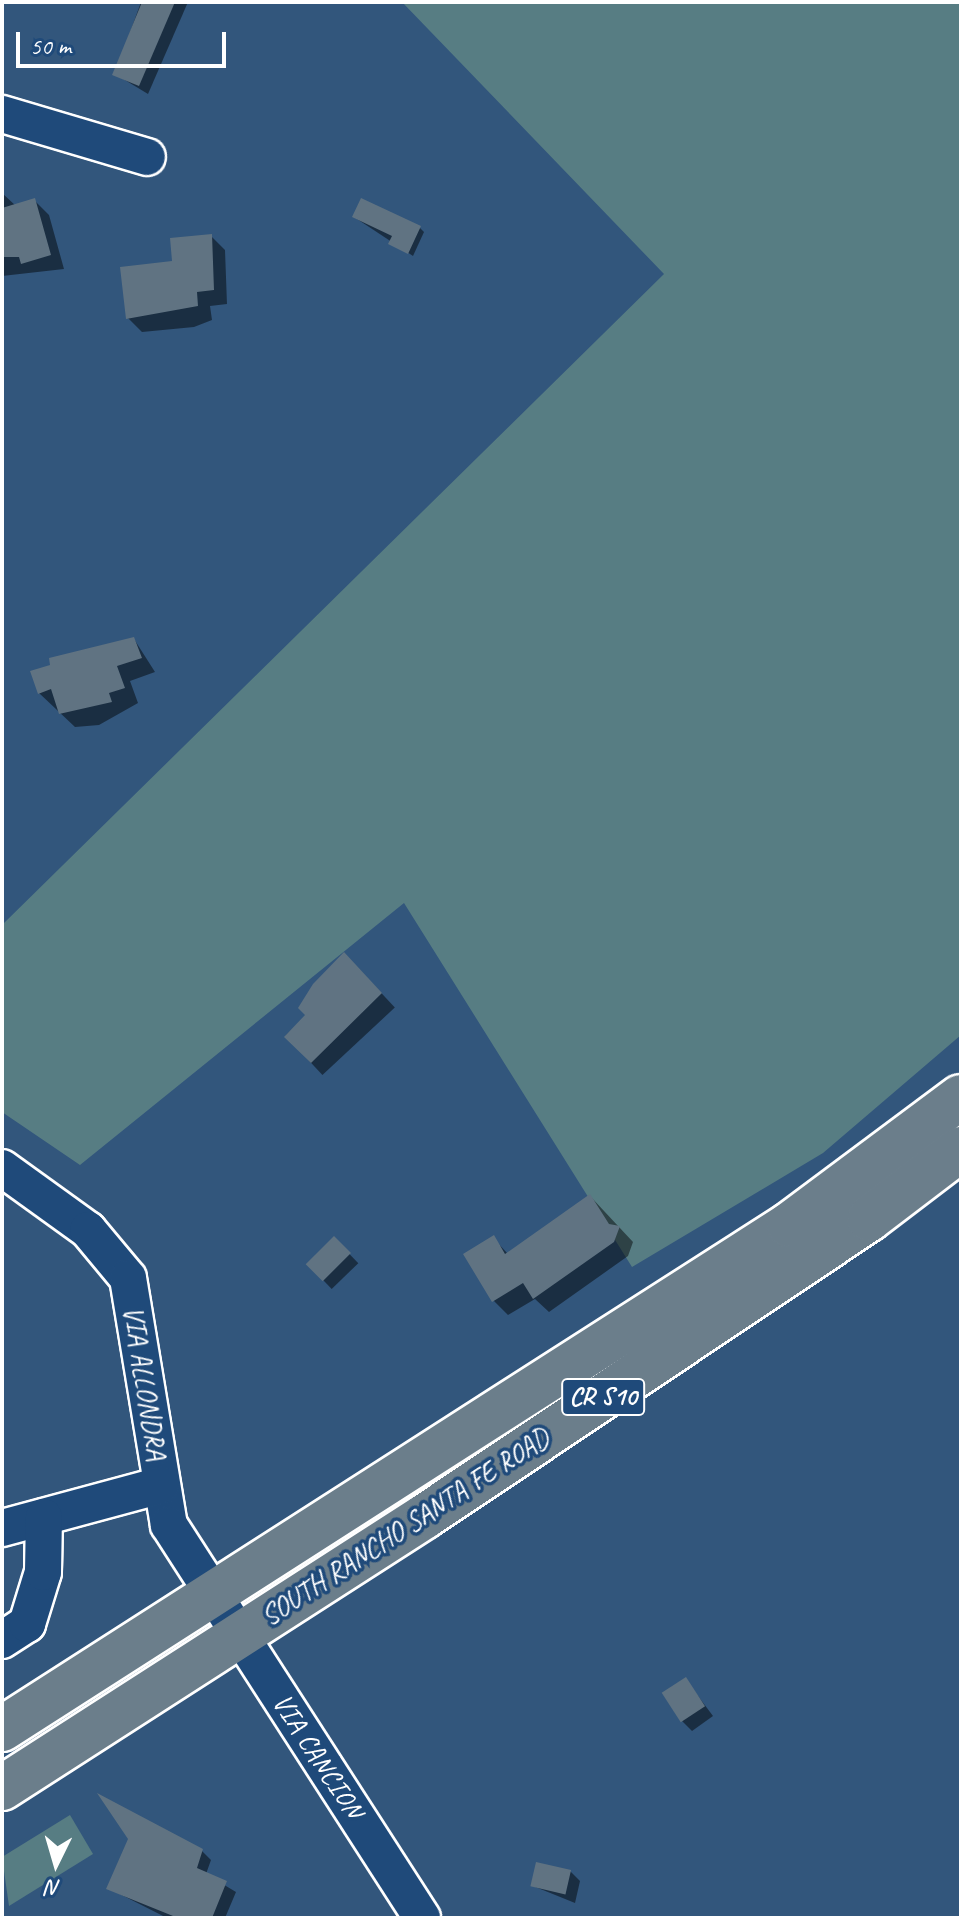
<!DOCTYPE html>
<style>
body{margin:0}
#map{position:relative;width:963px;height:1920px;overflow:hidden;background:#32567c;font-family:Caveat,sans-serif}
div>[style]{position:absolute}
.green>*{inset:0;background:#577d83}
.shadow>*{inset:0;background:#0007;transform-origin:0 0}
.building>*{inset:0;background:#607382;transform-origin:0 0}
.roads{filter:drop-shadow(2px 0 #fff) drop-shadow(-2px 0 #fff) drop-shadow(0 2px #fff) drop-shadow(0 -2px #fff)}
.minor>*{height:36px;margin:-18px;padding:0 18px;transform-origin:18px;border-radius:18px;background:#1f4a7a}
.major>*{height:44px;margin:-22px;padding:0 22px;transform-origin:22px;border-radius:22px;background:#6b7e8b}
span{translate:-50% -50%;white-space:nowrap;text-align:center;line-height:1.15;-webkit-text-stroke:7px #1f4a7a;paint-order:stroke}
.shield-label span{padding:2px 6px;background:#1f4a7a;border:2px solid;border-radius:6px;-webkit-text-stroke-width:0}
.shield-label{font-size:26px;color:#fff;font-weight:700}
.street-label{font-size:28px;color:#fff}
.frame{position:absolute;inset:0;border:4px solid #fff;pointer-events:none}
.north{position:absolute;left:16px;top:1824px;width:80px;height:80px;-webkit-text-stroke:6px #1f4a7a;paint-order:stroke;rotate:185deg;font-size:22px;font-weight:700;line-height:32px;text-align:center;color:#fff}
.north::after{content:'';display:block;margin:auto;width:28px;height:36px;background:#fff;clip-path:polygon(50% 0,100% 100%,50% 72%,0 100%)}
.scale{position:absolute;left:16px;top:32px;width:210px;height:36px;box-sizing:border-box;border:4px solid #fff;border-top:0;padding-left:10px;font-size:24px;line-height:28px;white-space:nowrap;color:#fff;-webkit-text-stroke:6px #1f4a7a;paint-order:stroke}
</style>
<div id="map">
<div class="green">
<i style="clip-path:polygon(402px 2px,961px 2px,961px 1035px,823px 1153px,632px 1267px,404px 903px,80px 1165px,2px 1112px,2px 925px,664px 274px)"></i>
<i style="clip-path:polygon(70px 1815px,93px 1854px,9px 1906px,2px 1857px)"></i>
</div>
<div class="shadow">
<i style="clip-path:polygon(141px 2px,188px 2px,148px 94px,115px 74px)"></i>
<i style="clip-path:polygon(2px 193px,16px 206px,35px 201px,49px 215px,64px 269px,2px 276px)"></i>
<i style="clip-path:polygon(354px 217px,420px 228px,424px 232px,413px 256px)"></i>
<i style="clip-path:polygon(211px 236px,225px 250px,227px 304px,210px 306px,212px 320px,194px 327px,142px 332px,128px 318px,175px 263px)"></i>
<i style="clip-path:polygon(134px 639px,155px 672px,130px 681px,138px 703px,99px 725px,75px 727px,39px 693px)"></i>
<i style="left:358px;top:968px;width:54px;height:99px;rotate:47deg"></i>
<i style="clip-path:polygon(590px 1196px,633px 1242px,628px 1256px,549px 1312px,535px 1299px,508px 1315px,494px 1301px,493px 1238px,508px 1254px)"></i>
<i style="left:334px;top:1238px;width:35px;height:37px;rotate:46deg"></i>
<i style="clip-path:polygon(686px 1680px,713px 1716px,692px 1731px,682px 1721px)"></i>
<i style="clip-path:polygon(202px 1851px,211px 1860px,206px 1874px,236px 1892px,225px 1918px,167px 1918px,108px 1888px)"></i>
<i style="clip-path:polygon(570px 1871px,580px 1881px,575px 1903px,533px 1886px)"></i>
</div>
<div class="building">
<i style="clip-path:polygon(142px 2px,175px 2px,139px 86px,112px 75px)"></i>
<i style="clip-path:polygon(35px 198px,51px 255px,21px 264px,19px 257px,2px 257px,2px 208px)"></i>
<i style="clip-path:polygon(361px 198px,421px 226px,408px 254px,388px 244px,392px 236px,352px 217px)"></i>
<i style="clip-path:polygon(212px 234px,214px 290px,197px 292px,198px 306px,126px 319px,120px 267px,172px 261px,170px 238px)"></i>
<i style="clip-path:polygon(134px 637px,142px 658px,117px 666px,125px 688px,109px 693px,112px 702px,59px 714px,51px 689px,38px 694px,30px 671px,50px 665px,49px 658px)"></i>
<i style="clip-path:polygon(344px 952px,382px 993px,311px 1063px,284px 1037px,305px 1015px,298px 1008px,313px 984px)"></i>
<i style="clip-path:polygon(590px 1194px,609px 1224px,620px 1226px,614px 1242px,533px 1299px,523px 1283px,492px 1302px,463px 1254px,494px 1235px,505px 1254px)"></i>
<i style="left:334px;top:1236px;width:24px;height:40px;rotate:45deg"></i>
<i style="left:686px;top:1677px;width:35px;height:29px;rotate:57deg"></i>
<i style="clip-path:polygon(97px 1793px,203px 1849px,197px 1868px,227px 1881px,212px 1918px,178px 1918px,106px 1889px,128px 1839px)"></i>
<i style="left:536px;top:1862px;width:36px;height:25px;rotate:13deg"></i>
</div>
<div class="roads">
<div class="minor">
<i style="left:2px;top:114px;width:151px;rotate:16.5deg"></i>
<i style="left:2px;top:1168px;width:106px;rotate:35.8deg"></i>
<i style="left:88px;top:1230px;width:62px;rotate:50.2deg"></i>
<i style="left:128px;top:1278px;width:250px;rotate:80.6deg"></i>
<i style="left:169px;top:1525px;width:467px;rotate:57.2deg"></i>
<i style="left:2px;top:1528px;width:165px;rotate:-15.1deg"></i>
<i style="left:2px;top:1640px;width:30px;rotate:-33deg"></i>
<i style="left:27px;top:1624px;width:54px;rotate:-72.9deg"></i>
<i style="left:43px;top:1572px;width:55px;rotate:-89deg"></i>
</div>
<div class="major">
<i style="left:2px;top:1729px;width:935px;rotate:-32.64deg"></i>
<i style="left:789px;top:1225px;width:214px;rotate:-36.7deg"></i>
<i style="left:2px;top:1788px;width:503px;rotate:-32.74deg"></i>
<i style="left:425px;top:1516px;width:534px;rotate:-33.78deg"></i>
<i style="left:869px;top:1219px;width:116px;rotate:-37.3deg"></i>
</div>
</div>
<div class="shield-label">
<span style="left:603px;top:1397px">CR S10</span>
</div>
<div class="street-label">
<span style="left:145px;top:1383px;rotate:81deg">VIA ALLONDRA</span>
<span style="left:405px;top:1527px;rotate:-33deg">SOUTH RANCHO SANTA FE ROAD</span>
<span style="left:318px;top:1756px;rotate:57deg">VIA CANCION</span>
</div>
<div class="frame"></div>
<div class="north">N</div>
<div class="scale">50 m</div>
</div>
